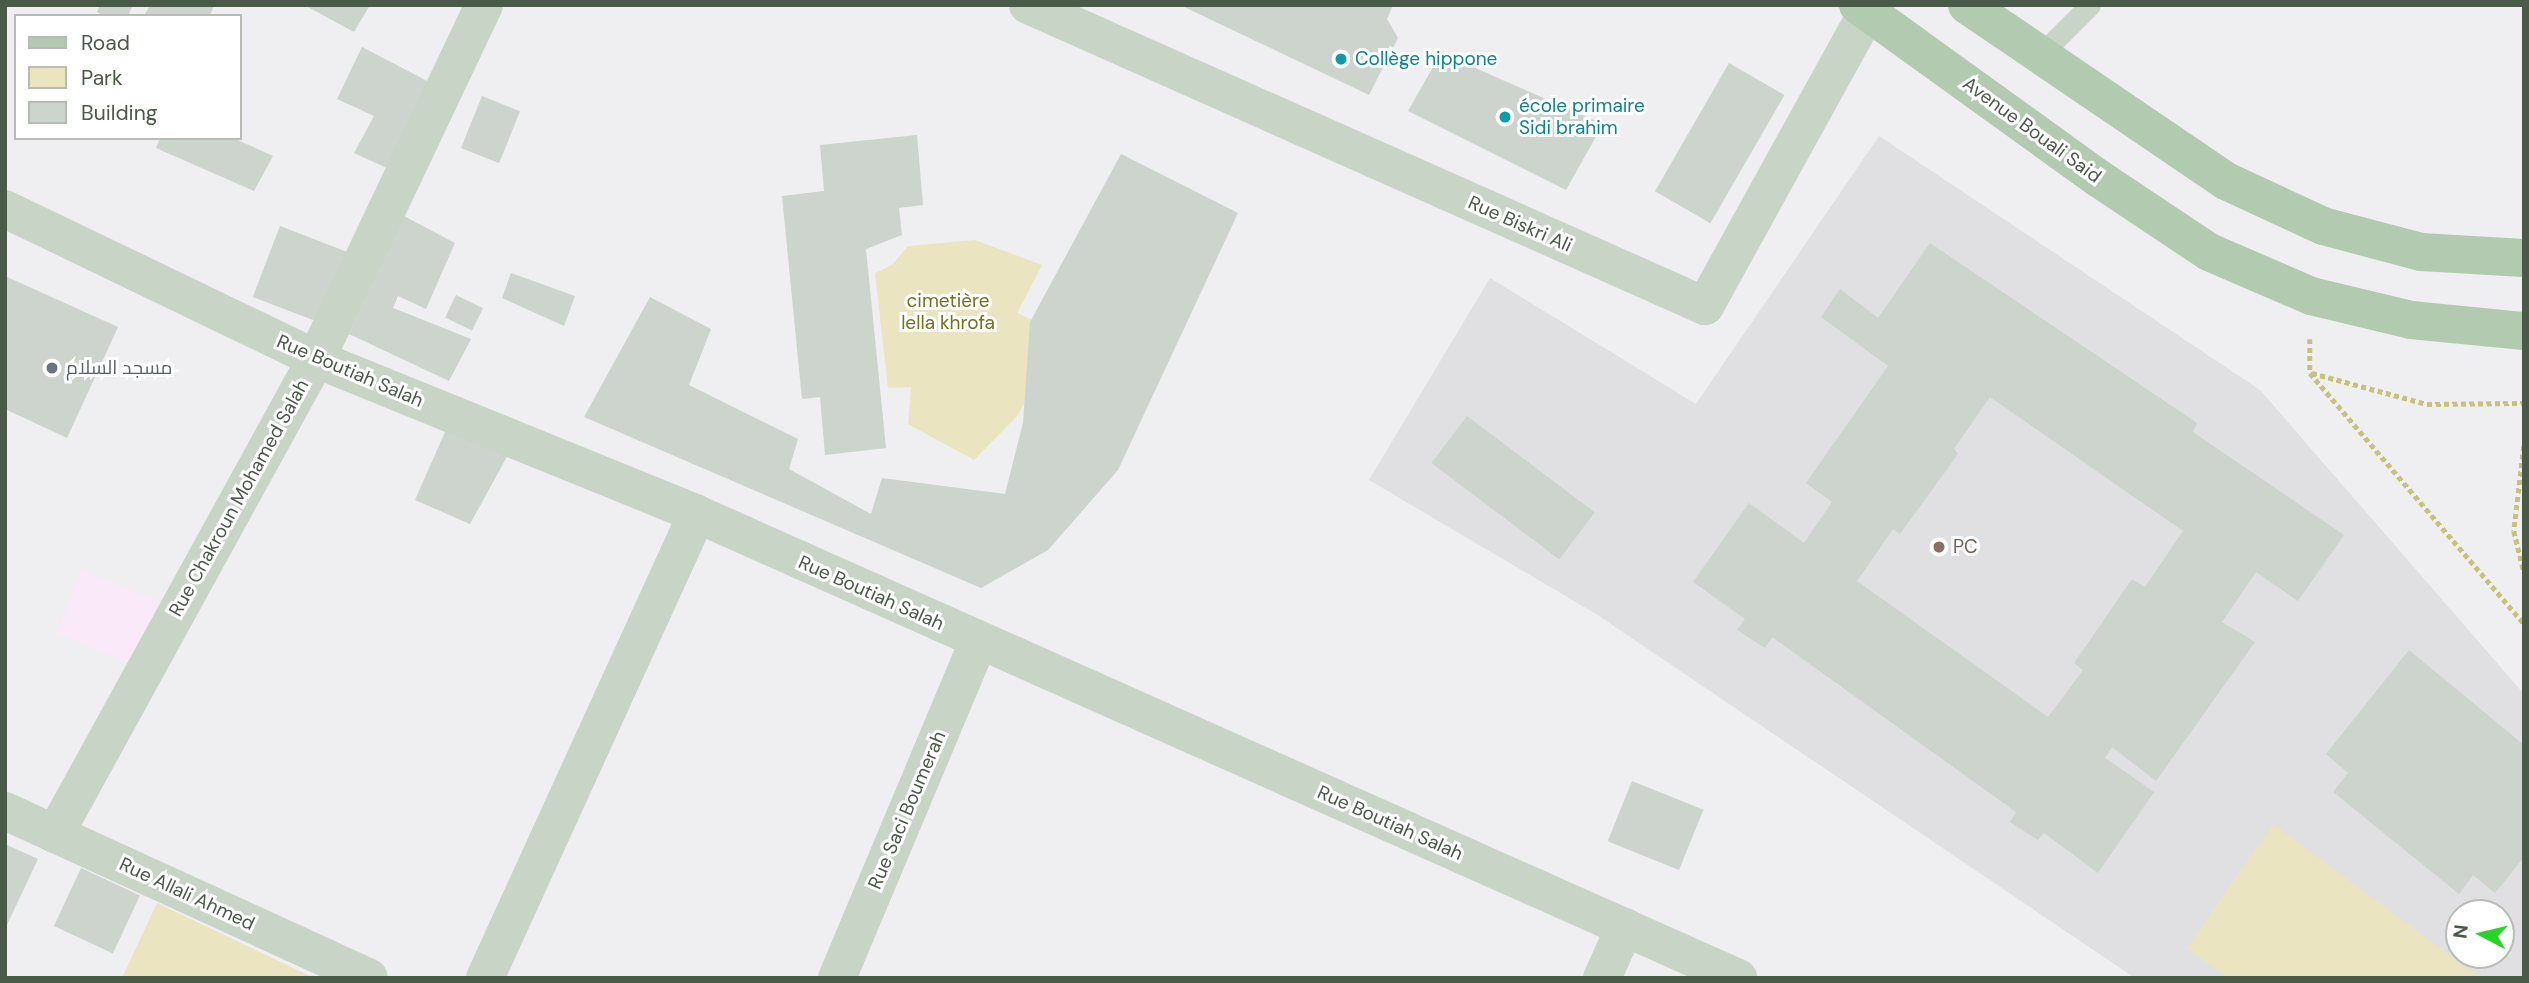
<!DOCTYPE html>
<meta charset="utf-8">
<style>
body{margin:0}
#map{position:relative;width:2529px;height:983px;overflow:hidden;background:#efeef1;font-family:"DM Sans",Cairo,sans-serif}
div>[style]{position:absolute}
.commercial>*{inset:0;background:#fae9f8;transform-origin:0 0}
.education>*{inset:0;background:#e0e0e2}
.green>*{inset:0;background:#ebe4c0}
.building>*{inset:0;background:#cdd3cd;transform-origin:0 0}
.path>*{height:4.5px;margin-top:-2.25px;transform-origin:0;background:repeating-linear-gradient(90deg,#c7c27b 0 5px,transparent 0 8.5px)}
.lane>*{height:21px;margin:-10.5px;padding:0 10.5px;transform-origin:10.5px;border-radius:10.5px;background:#c7d4c6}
.street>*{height:38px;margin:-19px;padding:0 19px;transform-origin:19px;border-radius:19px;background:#c7d4c6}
.primary>*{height:38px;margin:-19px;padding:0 19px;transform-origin:19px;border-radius:19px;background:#b2cbb0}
.dots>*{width:19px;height:19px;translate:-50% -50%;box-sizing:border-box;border:4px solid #fff;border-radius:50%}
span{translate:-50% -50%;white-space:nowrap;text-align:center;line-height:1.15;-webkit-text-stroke:6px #fff;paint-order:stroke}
.culture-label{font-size:19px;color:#0d838f}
.left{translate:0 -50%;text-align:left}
.street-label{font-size:19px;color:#4a5a48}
.park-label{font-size:19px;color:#76711e}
.worship-label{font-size:19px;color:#5b616d}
.education-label{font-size:19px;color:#785e54}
.frame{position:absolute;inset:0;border:7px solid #4a5a48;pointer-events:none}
.legend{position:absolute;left:14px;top:14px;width:228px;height:126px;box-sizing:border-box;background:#fff;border:2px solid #b7bdb6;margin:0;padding:9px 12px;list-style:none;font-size:21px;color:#4a5a48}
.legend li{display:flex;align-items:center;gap:14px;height:35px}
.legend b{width:35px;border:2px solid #b7bdb6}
.north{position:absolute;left:2445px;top:899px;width:70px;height:70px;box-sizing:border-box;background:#fff;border:2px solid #b7bdb6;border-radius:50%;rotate:277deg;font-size:19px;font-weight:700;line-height:28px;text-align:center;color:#4a5a48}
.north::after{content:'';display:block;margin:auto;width:24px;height:32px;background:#27d326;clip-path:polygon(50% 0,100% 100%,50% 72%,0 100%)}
</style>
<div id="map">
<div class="commercial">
<i style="left:82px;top:570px;width:84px;height:68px;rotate:22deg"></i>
</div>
<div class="education">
<i style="clip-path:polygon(evenodd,1879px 136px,2260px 390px,2524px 694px,2524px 978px,2135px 978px,1596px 614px,1369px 480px,1490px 278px,1696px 404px,1879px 136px,2459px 913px,2501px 913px,2501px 955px,2459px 955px,2459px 913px)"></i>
</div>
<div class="green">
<i style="clip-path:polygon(975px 240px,1042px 265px,1017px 313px,1064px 334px,1017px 416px,974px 460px,908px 424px,911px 387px,888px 388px,875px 273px,892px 265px,908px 246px)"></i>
<i style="clip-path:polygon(2273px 824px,2480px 978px,2228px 978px,2187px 948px)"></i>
<i style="clip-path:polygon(157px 903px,314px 978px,122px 978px)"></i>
</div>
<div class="building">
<i style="clip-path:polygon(100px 5px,133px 5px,128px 16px,103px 16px,97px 12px)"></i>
<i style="clip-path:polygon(150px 5px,214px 5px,210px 16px,144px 16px)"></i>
<i style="clip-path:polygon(304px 5px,370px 5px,354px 32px)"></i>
<i style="clip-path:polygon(1180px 5px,1393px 5px,1387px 19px,1398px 38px,1369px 95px)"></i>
<i style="clip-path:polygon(362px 47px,435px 85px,389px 169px,354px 153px,374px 116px,337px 99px)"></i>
<i style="clip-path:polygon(1441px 53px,1603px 124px,1566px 190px,1408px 111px)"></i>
<i style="left:1729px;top:63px;width:64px;height:148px;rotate:30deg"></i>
<i style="left:482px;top:96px;width:41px;height:56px;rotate:22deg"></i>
<i style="clip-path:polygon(917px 135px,923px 205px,899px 208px,902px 235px,866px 249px,886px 448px,825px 455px,820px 397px,802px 399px,782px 196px,824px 191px,820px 145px)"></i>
<i style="clip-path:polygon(160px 138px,233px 138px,273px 156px,254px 191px,156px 148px)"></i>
<i style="clip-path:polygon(1121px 154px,1238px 213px,1118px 470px,1048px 550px,981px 588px,584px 417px,650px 297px,711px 329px,689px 385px,798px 439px,789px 469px,871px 514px,882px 478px,1005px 494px,1023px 423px,1030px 322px)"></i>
<i style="clip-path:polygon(404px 216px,455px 243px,426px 309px,398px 296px,393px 308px,471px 339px,449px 381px,349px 334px)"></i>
<i style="left:280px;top:226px;width:75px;height:76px;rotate:21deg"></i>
<i style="clip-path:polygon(evenodd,1930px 243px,2197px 423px,2193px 432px,2344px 535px,2298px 601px,2256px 572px,2222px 622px,2255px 642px,2156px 781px,2112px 747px,2105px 758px,2154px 792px,2098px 873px,2044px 833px,2038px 840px,2010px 822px,2016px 812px,1772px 637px,1765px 648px,1737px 630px,1745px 619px,1693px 582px,1749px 503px,1804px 543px,1832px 502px,1806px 483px,1888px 366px,1821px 317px,1840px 289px,1878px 318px,1930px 243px,1990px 397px,2183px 531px,2145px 587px,2132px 579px,2074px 663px,2083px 670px,2048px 717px,1857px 581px,1893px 529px,1900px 534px,1958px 454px,1954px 449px,1990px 397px)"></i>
<i style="clip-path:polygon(511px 273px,575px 296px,564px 326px,502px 298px)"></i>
<i style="clip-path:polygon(5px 276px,118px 327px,67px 438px,5px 409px)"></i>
<i style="left:456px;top:295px;width:30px;height:25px;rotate:26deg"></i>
<i style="left:1467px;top:416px;width:160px;height:59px;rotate:37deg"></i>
<i style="clip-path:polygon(449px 423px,509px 453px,470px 524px,415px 500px)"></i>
<i style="clip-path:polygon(2409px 650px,2524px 745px,2524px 857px,2495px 893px,2473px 875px,2459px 894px,2333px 792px,2348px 773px,2326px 754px)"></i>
<i style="left:1632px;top:781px;width:77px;height:65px;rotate:22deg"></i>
<i style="clip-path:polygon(5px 844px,38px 859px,5px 929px)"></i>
<i style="left:81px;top:868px;width:65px;height:64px;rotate:25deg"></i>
</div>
<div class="path">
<i style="left:2310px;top:339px;width:34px;rotate:90deg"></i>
<i style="left:2310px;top:373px;width:330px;rotate:49.5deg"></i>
<i style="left:2312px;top:373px;width:119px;rotate:15.1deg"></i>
<i style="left:2427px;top:404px;width:97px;rotate:-0.6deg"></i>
<i style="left:2524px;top:446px;width:86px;rotate:96.7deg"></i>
<i style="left:2514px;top:531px;width:42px;rotate:76.3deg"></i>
</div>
<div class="lane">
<i style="left:2041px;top:54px;width:69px;rotate:-45deg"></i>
</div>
<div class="street">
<i style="left:1028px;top:5px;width:741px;rotate:23.97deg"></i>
<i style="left:1705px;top:306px;width:336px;rotate:-61.1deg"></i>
<i style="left:5px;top:209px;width:345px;rotate:25.7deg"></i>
<i style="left:316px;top:359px;width:411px;rotate:22.1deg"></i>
<i style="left:697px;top:514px;width:1140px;rotate:24.02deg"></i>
<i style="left:5px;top:811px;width:400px;rotate:24.6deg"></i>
<i style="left:55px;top:834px;width:542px;rotate:-61.21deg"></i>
<i style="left:316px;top:359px;width:392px;rotate:-64.6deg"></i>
<i style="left:485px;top:978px;width:510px;rotate:-65.44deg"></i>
<i style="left:837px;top:978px;width:364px;rotate:-67.2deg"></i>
<i style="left:1602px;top:978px;width:56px;rotate:-65.7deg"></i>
</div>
<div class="primary">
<i style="left:1858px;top:5px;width:296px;rotate:35.8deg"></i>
<i style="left:2098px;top:178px;width:133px;rotate:33.7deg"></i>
<i style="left:2209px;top:252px;width:111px;rotate:23.3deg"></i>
<i style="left:2311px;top:296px;width:103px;rotate:13.5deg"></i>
<i style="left:2411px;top:320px;width:114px;rotate:5.6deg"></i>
<i style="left:1967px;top:5px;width:313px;rotate:34.2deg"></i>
<i style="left:2226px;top:181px;width:107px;rotate:24.9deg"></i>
<i style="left:2323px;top:226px;width:101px;rotate:14.9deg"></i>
<i style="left:2421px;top:252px;width:103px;rotate:3.3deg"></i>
</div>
<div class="dots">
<i style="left:1341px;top:59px;background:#0f9aa8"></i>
<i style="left:1505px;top:117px;background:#0f9aa8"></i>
<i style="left:52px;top:368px;background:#6b7280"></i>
<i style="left:1939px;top:547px;background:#8d6e63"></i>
</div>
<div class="culture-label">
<span class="left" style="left:1355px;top:59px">Collège hippone</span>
<span class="left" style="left:1519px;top:117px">école primaire<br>Sidi brahim</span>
</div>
<div class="street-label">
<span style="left:2032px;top:130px;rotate:36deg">Avenue Bouali Said</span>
<span style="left:1520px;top:224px;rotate:24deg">Rue Biskri Ali</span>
<span style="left:350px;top:371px;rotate:23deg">Rue Boutiah Salah</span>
<span style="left:239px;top:498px;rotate:-61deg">Rue Chakroun Mohamed Salah</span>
<span style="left:871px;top:593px;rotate:24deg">Rue Boutiah Salah</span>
<span style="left:907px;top:810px;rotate:-67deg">Rue Saci Boumerah</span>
<span style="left:1390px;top:823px;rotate:24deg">Rue Boutiah Salah</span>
<span style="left:187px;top:894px;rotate:25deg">Rue Allali Ahmed</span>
</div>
<div class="park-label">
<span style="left:948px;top:312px">cimetière<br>lella khrofa</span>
</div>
<div class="worship-label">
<span class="left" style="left:66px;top:368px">مسجد السلام</span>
</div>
<div class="education-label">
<span class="left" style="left:1953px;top:547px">PC</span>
</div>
<div class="frame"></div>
<ul class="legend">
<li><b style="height:9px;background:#b2cbb0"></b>Road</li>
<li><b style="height:19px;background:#ebe4c0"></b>Park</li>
<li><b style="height:19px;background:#cdd3cd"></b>Building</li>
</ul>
<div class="north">N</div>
</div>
